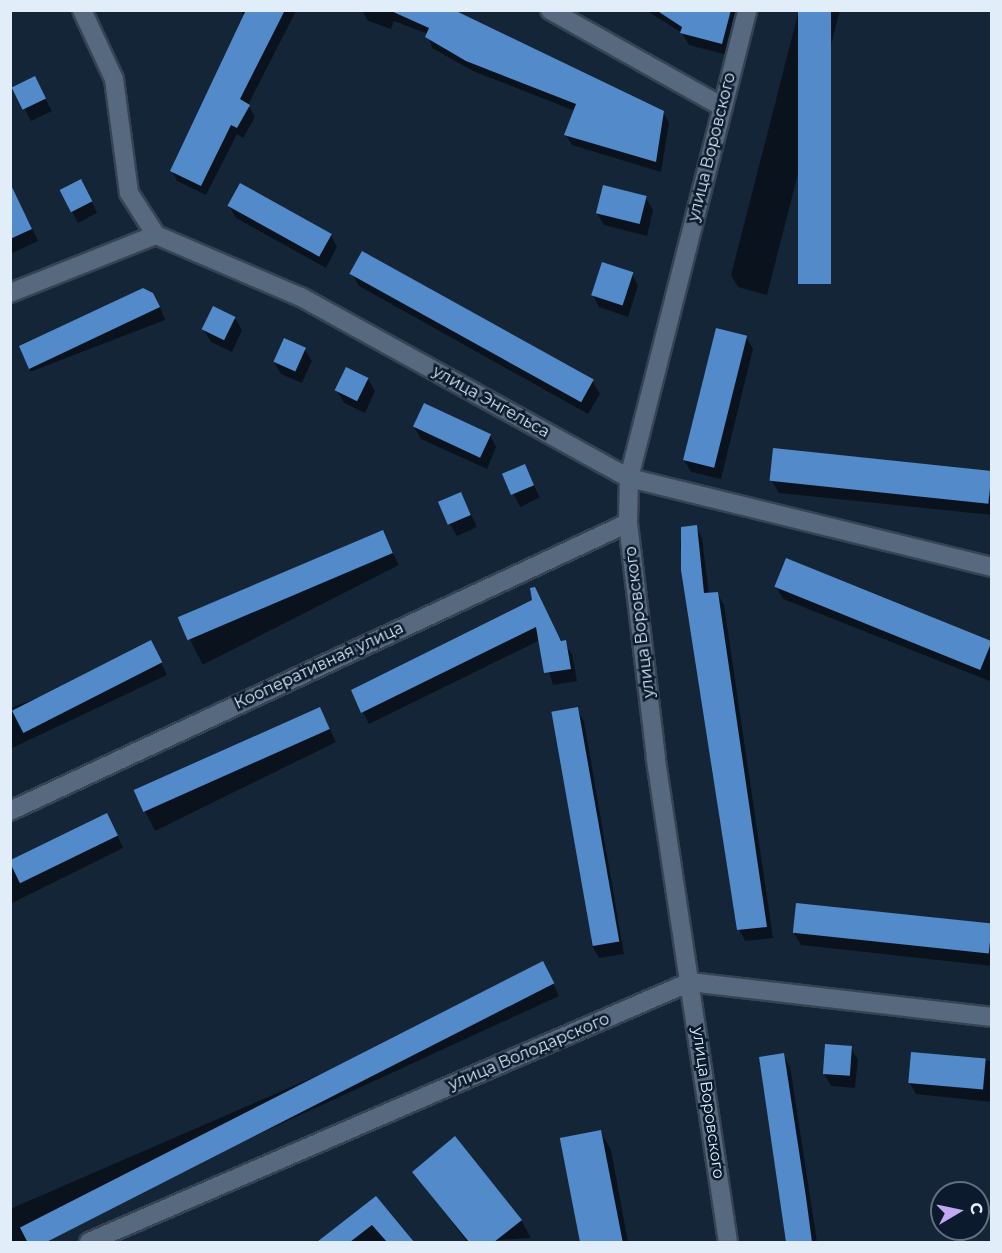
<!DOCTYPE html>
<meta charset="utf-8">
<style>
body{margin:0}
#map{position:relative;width:1002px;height:1253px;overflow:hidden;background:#142537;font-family:Montserrat,sans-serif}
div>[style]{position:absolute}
.shadow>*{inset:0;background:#0007;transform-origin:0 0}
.building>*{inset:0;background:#538ac9;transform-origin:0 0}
.roads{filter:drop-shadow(2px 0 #374353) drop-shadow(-2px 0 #374353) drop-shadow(0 2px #374353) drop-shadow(0 -2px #374353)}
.minor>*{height:18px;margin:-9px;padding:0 9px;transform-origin:9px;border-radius:9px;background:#56697f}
.tertiary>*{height:18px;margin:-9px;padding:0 9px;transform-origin:9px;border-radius:9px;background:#56697f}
span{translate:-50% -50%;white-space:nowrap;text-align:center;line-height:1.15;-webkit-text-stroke:5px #0b1b2d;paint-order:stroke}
.street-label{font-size:16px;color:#e2edfa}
.frame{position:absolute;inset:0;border:12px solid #e2edfa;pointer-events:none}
.north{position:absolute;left:930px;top:1181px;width:60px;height:60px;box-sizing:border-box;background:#0b1b2d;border:2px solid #616f7f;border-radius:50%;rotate:81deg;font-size:16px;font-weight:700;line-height:24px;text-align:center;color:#e2edfa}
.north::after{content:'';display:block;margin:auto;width:21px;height:27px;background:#c0a8f4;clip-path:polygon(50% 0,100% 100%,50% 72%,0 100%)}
</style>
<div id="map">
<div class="shadow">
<i style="clip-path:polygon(241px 10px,302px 10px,296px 11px,248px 105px,255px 117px,243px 138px,237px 134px,206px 195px,177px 181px,172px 171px,244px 17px)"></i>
<i style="clip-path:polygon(362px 10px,450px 10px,663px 112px,669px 123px,661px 172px,572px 145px,566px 135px,575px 111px,473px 71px,432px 48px,428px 34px,394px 21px,391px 29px,368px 21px)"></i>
<i style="clip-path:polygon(646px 10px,741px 10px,728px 55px,689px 45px,682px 33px)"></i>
<i style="clip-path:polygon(799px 10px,840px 10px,767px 295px,738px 287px,731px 275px)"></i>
<i style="clip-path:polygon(14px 88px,39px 88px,52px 111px,31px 121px)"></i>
<i style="clip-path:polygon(61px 190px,87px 192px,97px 213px,78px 223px)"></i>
<i style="clip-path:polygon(646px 198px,653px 210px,647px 236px,604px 225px,597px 213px)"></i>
<i style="clip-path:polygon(229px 206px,331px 235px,337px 247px,326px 268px,236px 218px)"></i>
<i style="clip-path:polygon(10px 213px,28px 220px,38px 241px,10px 254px)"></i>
<i style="clip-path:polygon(352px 274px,593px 382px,600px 394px,588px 414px,359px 286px)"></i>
<i style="clip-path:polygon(632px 274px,638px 286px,628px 317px,599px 307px,593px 295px)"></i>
<i style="left:160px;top:307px;width:14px;height:144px;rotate:69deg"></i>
<i style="clip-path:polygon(235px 318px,242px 330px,232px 352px,211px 342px,204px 330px)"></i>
<i style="clip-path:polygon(746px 337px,753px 349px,721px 479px,691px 472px,684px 460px)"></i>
<i style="clip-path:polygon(305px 350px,312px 361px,302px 383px,281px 374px,274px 362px)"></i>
<i style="clip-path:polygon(368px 379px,375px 391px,365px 413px,344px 403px,337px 391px)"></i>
<i style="clip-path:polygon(414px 427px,490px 435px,496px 447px,487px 469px,421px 439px)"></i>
<i style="left:524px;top:466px;width:35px;height:22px;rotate:63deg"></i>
<i style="clip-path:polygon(992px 473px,992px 515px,779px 493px,772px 481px)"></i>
<i style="clip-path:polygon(467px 506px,477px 527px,457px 536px,450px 524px)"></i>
<i style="clip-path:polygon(696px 527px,702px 538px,709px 594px,717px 593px,724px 605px,773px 938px,745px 941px,739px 929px,680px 546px,682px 528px)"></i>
<i style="left:382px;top:532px;width:37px;height:220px;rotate:63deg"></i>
<i style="clip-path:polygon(776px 587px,992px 642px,992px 682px,783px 599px)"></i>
<i style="clip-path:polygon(533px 601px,572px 654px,577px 681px,553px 685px,540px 640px,369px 724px,363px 712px)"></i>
<i style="clip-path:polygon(157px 654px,167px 675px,10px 749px,10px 708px)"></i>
<i style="clip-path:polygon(577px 709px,584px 721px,624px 954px,599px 958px,592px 946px)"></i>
<i style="clip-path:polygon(326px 721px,336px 742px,155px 831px,139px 799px)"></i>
<i style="clip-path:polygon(114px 827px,123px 848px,10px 904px,10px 863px)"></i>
<i style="clip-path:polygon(991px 926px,992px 966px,801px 945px,794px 933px)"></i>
<i style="clip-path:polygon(549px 975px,559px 996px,24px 1242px,10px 1242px,10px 1209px)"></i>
<i style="clip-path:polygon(851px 1048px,858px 1060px,855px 1088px,831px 1086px,824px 1074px)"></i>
<i style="clip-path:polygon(912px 1054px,992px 1061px,992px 1102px,916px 1094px,909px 1082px)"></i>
<i style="clip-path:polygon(783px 1055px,790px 1066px,817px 1242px,788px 1242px,760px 1058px)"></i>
<i style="clip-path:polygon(601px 1132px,611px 1150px,628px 1242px,580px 1242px,562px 1139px)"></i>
<i style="clip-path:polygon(414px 1172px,521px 1220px,531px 1238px,467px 1242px)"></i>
<i style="clip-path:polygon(376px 1198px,412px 1242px,319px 1242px)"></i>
</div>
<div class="building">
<i style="clip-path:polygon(246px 10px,285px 10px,240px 99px,250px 105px,237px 128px,231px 125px,201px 186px,170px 171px)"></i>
<i style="clip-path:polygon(389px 10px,454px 10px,664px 111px,656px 162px,564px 135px,576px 104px,466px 61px,425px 37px,429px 28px)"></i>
<i style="clip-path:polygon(656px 10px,731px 10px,722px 44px,680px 33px,682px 27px)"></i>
<i style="left:798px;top:10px;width:33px;height:274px"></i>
<i style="left:35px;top:76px;width:25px;height:26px;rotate:64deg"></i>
<i style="left:81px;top:179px;width:25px;height:24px;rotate:63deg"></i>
<i style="clip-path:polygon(10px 183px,32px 229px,10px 239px)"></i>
<i style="left:240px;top:183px;width:105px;height:26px;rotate:29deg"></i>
<i style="left:603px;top:185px;width:45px;height:29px;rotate:14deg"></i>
<i style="left:362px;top:251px;width:265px;height:26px;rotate:29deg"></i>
<i style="left:602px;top:262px;width:33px;height:35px;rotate:18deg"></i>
<i style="clip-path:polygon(143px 288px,153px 293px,160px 307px,29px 369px,19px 346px)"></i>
<i style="left:213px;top:306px;width:25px;height:26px;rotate:26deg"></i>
<i style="left:716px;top:328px;width:32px;height:136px;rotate:14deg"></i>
<i style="left:284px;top:338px;width:24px;height:26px;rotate:24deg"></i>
<i style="left:346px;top:367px;width:25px;height:26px;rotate:26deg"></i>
<i style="left:424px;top:403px;width:74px;height:26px;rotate:25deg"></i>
<i style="left:773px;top:448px;width:220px;height:33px;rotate:6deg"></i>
<i style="left:525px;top:464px;width:23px;height:25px;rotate:67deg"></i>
<i style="left:461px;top:492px;width:25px;height:25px;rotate:67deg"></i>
<i style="clip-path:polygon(697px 525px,704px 593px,718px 592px,767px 927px,737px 930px,681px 570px,681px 527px)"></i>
<i style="left:383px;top:530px;width:25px;height:223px;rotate:67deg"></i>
<i style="left:786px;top:558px;width:222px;height:31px;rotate:22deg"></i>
<i style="clip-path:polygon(535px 587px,561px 641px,566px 640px,571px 669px,544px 673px,536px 627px,361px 713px,351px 690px,532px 600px,530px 588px)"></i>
<i style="left:151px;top:640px;width:25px;height:156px;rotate:63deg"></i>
<i style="left:320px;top:707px;width:24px;height:204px;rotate:66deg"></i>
<i style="left:578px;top:707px;width:238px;height:27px;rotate:80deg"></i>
<i style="left:107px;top:813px;width:25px;height:109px;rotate:64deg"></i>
<i style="left:796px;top:903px;width:197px;height:30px;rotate:6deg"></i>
<i style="left:543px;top:961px;width:25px;height:587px;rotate:63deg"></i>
<i style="left:825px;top:1044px;width:27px;height:30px;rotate:4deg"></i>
<i style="left:911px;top:1052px;width:75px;height:31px;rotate:5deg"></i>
<i style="clip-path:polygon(784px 1053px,806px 1197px,812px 1242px,786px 1242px,763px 1084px,759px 1057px)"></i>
<i style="left:601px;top:1130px;width:114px;height:42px;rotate:79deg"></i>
<i style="clip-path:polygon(455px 1136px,522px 1220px,494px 1242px,469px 1242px,412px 1172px)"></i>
<i style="clip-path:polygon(376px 1196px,414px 1242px,387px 1242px,372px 1225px,350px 1242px,317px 1242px)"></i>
</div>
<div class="roads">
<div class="minor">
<i style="left:82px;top:10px;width:76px;rotate:65.1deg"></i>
<i style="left:114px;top:79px;width:115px;rotate:82.5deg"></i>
<i style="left:129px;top:193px;width:50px;rotate:57.3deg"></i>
<i style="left:550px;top:10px;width:196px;rotate:29.3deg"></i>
<i style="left:10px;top:293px;width:157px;rotate:-21.7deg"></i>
<i style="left:156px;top:235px;width:158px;rotate:23.2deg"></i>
<i style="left:301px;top:297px;width:375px;rotate:28.9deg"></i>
<i style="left:629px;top:478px;width:374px;rotate:13.8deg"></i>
<i style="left:10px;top:811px;width:682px;rotate:-24.99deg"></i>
<i style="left:89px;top:1242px;width:655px;rotate:-23.39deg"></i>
<i style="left:690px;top:982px;width:304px;rotate:6.6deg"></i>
</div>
<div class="tertiary">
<i style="left:728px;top:1242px;width:489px;rotate:-98.5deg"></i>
<i style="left:656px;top:758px;width:237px;rotate:-96.8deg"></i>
<i style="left:628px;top:523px;width:45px;rotate:-88.7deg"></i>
<i style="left:629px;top:478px;width:483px;rotate:-75.8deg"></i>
</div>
</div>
<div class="street-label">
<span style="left:712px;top:147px;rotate:-76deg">улица Воровского</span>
<span style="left:491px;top:402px;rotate:29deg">улица Энгельса</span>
<span style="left:640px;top:622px;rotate:-97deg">улица Воровского</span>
<span style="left:319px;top:666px;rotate:-25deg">Кооперативная улица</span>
<span style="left:529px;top:1052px;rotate:-23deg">улица Володарского</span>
<span style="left:708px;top:1103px;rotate:82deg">улица Воровского</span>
</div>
<div class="frame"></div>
<div class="north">С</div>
</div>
